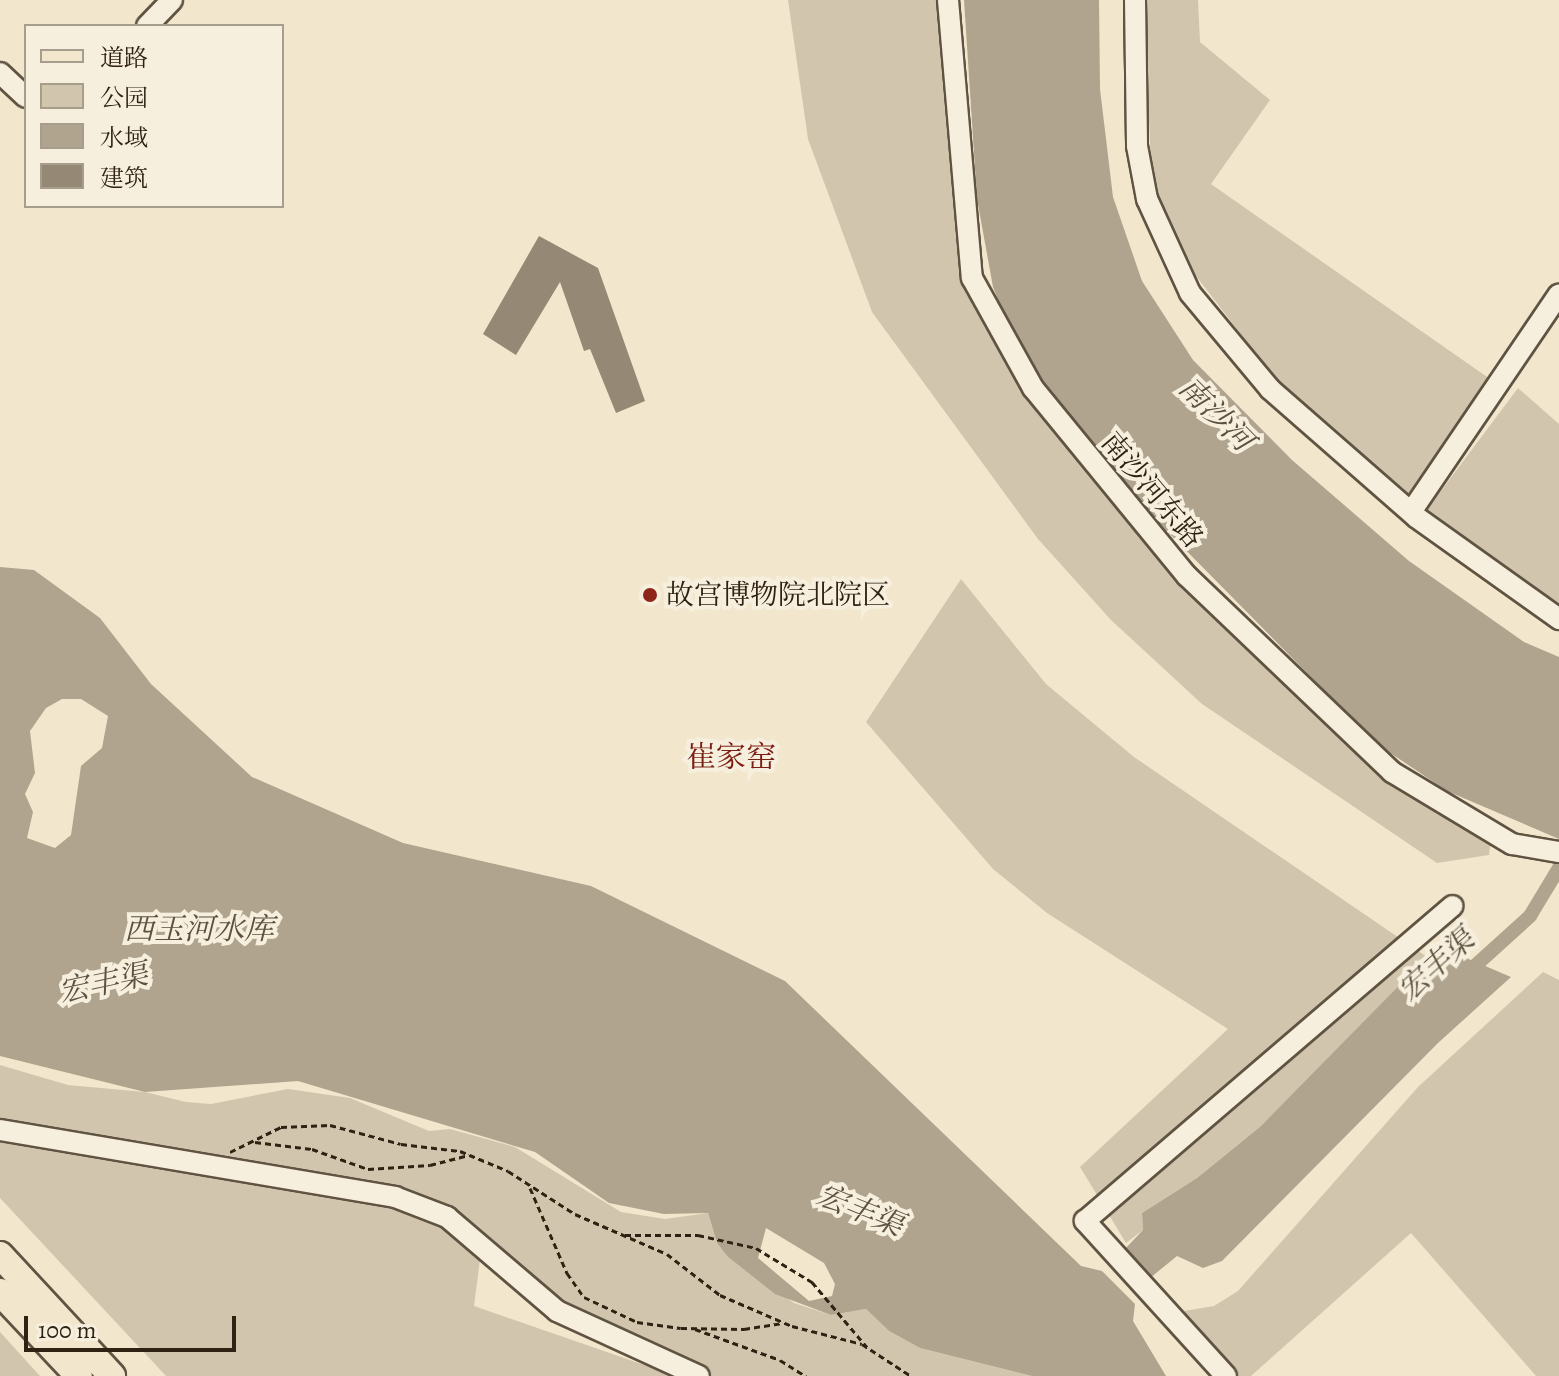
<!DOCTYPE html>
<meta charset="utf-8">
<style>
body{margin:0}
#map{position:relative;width:1559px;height:1376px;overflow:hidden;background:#f2e7cd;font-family:Alegreya,"Noto Serif SC",serif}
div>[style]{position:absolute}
.green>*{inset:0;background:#d1c6ad}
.water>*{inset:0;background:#b0a48e}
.canal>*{height:14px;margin:-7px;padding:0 7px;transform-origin:7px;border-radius:7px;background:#b0a48e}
.building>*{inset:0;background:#958874}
.path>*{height:3px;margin-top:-1.5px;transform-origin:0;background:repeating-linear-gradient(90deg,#302213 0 6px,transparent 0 10px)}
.roads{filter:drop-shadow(2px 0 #605342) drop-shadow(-2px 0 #605342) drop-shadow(0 2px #605342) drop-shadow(0 -2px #605342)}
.minor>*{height:20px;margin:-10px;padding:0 10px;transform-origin:10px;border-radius:10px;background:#f7efde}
.major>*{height:26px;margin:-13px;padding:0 13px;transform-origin:13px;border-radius:13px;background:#f2e7cd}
.dots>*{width:22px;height:22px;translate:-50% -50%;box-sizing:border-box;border:4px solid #f7efde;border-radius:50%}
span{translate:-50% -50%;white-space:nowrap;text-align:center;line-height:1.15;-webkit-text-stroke:8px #f7efde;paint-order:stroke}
.street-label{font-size:28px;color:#302213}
.poi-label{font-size:28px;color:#302213}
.left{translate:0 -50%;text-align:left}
.water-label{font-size:30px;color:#5d503e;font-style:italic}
.neighbourhood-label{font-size:30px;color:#7a1f14}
.legend{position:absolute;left:24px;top:24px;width:260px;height:184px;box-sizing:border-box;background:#f7efde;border:2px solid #a79d8d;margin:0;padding:10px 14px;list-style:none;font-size:24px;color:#302213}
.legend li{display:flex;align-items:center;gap:16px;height:40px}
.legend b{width:40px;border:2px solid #a79d8d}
.scale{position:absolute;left:24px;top:1316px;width:212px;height:36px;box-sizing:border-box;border:4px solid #302213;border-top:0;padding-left:10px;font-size:24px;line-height:28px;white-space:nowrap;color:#302213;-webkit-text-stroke:6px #f7efde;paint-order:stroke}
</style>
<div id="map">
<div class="green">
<i style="clip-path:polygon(788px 0,948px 0,962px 209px,988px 313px,1187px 576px,1392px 772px,1492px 832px,1489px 855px,1437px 863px,1202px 704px,1111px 620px,1038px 539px,872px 312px,808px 139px)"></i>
<i style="clip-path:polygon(1144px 0,1198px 0,1200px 42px,1270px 100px,1211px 184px,1490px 379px,1407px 498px,1276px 380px,1193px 272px,1163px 223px,1152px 191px)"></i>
<i style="clip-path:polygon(1518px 388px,1559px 424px,1559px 606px,1529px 592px,1425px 512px)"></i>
<i style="clip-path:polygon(961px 579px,1046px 684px,1134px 757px,1430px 959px,1261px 1126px,1197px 1178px,1142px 1213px,1143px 1230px,1126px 1243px,1080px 1167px,1228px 1029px,1047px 913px,993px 869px,866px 722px)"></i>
<i style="clip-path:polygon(1543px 972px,1559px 980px,1559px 1376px,1536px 1376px,1411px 1233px,1251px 1376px,1239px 1376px,1184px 1311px,1214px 1306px,1238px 1291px,1418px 1087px)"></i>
<i style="clip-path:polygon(0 1065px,68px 1085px,145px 1092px,186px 1102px,211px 1104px,288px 1089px,350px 1098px,429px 1131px,450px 1129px,515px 1147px,621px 1212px,665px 1219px,708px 1213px,717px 1243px,727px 1256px,794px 1303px,831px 1315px,866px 1309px,889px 1331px,920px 1348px,1032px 1376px,699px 1376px,557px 1311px,482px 1244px,474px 1306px,676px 1376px,166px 1376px,0 1198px)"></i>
<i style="clip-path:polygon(0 1332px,40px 1376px,0 1376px)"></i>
</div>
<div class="water">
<i style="clip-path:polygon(964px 0,1099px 0,1100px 89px,1113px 197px,1142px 281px,1193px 360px,1292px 460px,1409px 561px,1524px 642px,1559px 657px,1559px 839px,1447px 791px,1377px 744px,1087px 450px,1017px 346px,993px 287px,977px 199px)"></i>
<i style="clip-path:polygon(evenodd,0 567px,34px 570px,100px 618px,151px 684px,252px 777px,403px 843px,591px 886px,785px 981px,1081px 1266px,1102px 1271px,1135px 1304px,1133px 1321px,1166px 1376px,1032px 1376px,920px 1348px,889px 1331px,866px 1309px,831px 1315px,775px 1294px,727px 1256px,717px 1243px,708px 1213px,664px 1214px,609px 1203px,535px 1152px,298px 1081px,145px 1092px,0 1056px,0 567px,62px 699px,81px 699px,108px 716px,102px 748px,81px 766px,71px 835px,55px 848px,27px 838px,33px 812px,25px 794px,35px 773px,30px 731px,46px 708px,62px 699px,0 567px,766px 1228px,824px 1263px,835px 1284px,832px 1296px,809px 1301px,758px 1258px,766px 1228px)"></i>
<i style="clip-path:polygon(1438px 946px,1511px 977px,1438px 1043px,1222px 1261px,1203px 1268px,1177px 1256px,1150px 1278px,1124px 1250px,1143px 1230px,1142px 1213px,1197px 1178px,1261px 1126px)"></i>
</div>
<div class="canal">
<i style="left:1465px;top:975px;width:88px;rotate:-42.2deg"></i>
<i style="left:1530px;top:916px;width:56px;rotate:-58.9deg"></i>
</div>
<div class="building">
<i style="clip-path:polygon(539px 236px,598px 268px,645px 401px,616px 413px,590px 349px,584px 351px,560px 282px,516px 355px,483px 334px)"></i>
</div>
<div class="path">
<i style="left:255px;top:1142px;width:57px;rotate:7deg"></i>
<i style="left:312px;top:1149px;width:59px;rotate:19.7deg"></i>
<i style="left:368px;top:1169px;width:62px;rotate:-3.7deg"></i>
<i style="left:430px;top:1165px;width:40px;rotate:-14.4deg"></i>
<i style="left:230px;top:1152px;width:57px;rotate:-26.1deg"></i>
<i style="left:281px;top:1127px;width:49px;rotate:-2.3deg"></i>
<i style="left:330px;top:1125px;width:73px;rotate:15deg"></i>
<i style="left:401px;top:1144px;width:59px;rotate:6.8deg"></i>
<i style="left:460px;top:1151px;width:52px;rotate:22.6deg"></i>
<i style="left:508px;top:1171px;width:80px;rotate:32.7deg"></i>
<i style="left:575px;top:1214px;width:100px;rotate:23.5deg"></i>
<i style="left:667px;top:1254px;width:67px;rotate:37.7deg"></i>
<i style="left:720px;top:1295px;width:78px;rotate:23.3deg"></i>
<i style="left:792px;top:1326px;width:72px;rotate:14.4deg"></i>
<i style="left:862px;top:1344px;width:59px;rotate:33.1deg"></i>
<i style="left:530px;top:1188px;width:93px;rotate:66.5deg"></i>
<i style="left:567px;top:1273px;width:29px;rotate:55deg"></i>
<i style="left:584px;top:1297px;width:59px;rotate:25.3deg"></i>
<i style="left:637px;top:1322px;width:44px;rotate:7.8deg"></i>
<i style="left:681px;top:1328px;width:63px;rotate:0.9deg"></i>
<i style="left:744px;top:1329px;width:39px;rotate:-9deg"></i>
<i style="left:625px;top:1235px;width:73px"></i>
<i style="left:698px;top:1235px;width:59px;rotate:12.6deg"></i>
<i style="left:756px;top:1248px;width:66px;rotate:31.3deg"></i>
<i style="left:812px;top:1282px;width:85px;rotate:49.8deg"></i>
<i style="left:695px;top:1329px;width:90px;rotate:20deg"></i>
<i style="left:780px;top:1360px;width:31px;rotate:32deg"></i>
</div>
<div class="roads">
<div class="minor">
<i style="left:948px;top:0;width:279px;rotate:85.1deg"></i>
<i style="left:972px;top:278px;width:126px;rotate:61deg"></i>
<i style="left:1033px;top:388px;width:243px;rotate:50.7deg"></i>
<i style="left:1187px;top:576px;width:284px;rotate:43.7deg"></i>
<i style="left:1392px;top:772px;width:140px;rotate:31deg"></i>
<i style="left:1512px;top:844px;width:48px;rotate:9.7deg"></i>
<i style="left:1135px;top:0;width:146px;rotate:89.2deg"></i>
<i style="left:1137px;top:146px;width:54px;rotate:79.3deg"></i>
<i style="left:1147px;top:199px;width:103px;rotate:65.4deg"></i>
<i style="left:1190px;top:293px;width:125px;rotate:50.2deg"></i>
<i style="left:1270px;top:389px;width:194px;rotate:41.2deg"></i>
<i style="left:1416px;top:517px;width:176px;rotate:35.5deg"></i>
<i style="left:147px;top:26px;width:36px;rotate:-46deg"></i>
<i style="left:0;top:73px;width:35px;rotate:43deg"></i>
<i style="left:1411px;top:512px;width:263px;rotate:-55.8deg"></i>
<i style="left:0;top:1130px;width:401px;rotate:9.6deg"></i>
<i style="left:395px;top:1197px;width:56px;rotate:21deg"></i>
<i style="left:447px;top:1217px;width:145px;rotate:40.5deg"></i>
<i style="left:557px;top:1311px;width:156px;rotate:24.6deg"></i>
<i style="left:1226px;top:1376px;width:210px;rotate:-132.3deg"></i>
<i style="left:1085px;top:1221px;width:484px;rotate:-40.6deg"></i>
</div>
<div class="major">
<i style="left:0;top:1255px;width:165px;rotate:47.2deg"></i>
<i style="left:0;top:1292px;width:115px;rotate:46.8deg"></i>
</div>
</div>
<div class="dots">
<i style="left:650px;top:595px;background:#8f2418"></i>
</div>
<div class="street-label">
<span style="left:1152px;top:490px;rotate:50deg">南沙河东路</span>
</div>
<div class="poi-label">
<span class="left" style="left:666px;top:595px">故宫博物院北院区</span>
</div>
<div class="water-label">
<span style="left:1216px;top:414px;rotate:45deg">南沙河</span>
<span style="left:199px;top:929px">西玉河水库</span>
<span style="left:1436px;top:965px;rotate:-42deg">宏丰渠</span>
<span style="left:103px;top:983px;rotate:-12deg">宏丰渠</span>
<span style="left:860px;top:1210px;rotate:22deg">宏丰渠</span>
</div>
<div class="neighbourhood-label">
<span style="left:731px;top:757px">崔家窑</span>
</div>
<ul class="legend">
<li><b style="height:10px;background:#f2e7cd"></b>道路</li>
<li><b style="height:22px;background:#d1c6ad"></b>公园</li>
<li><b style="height:22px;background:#b0a48e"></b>水域</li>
<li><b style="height:22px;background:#958874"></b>建筑</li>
</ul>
<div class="scale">100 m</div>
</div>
